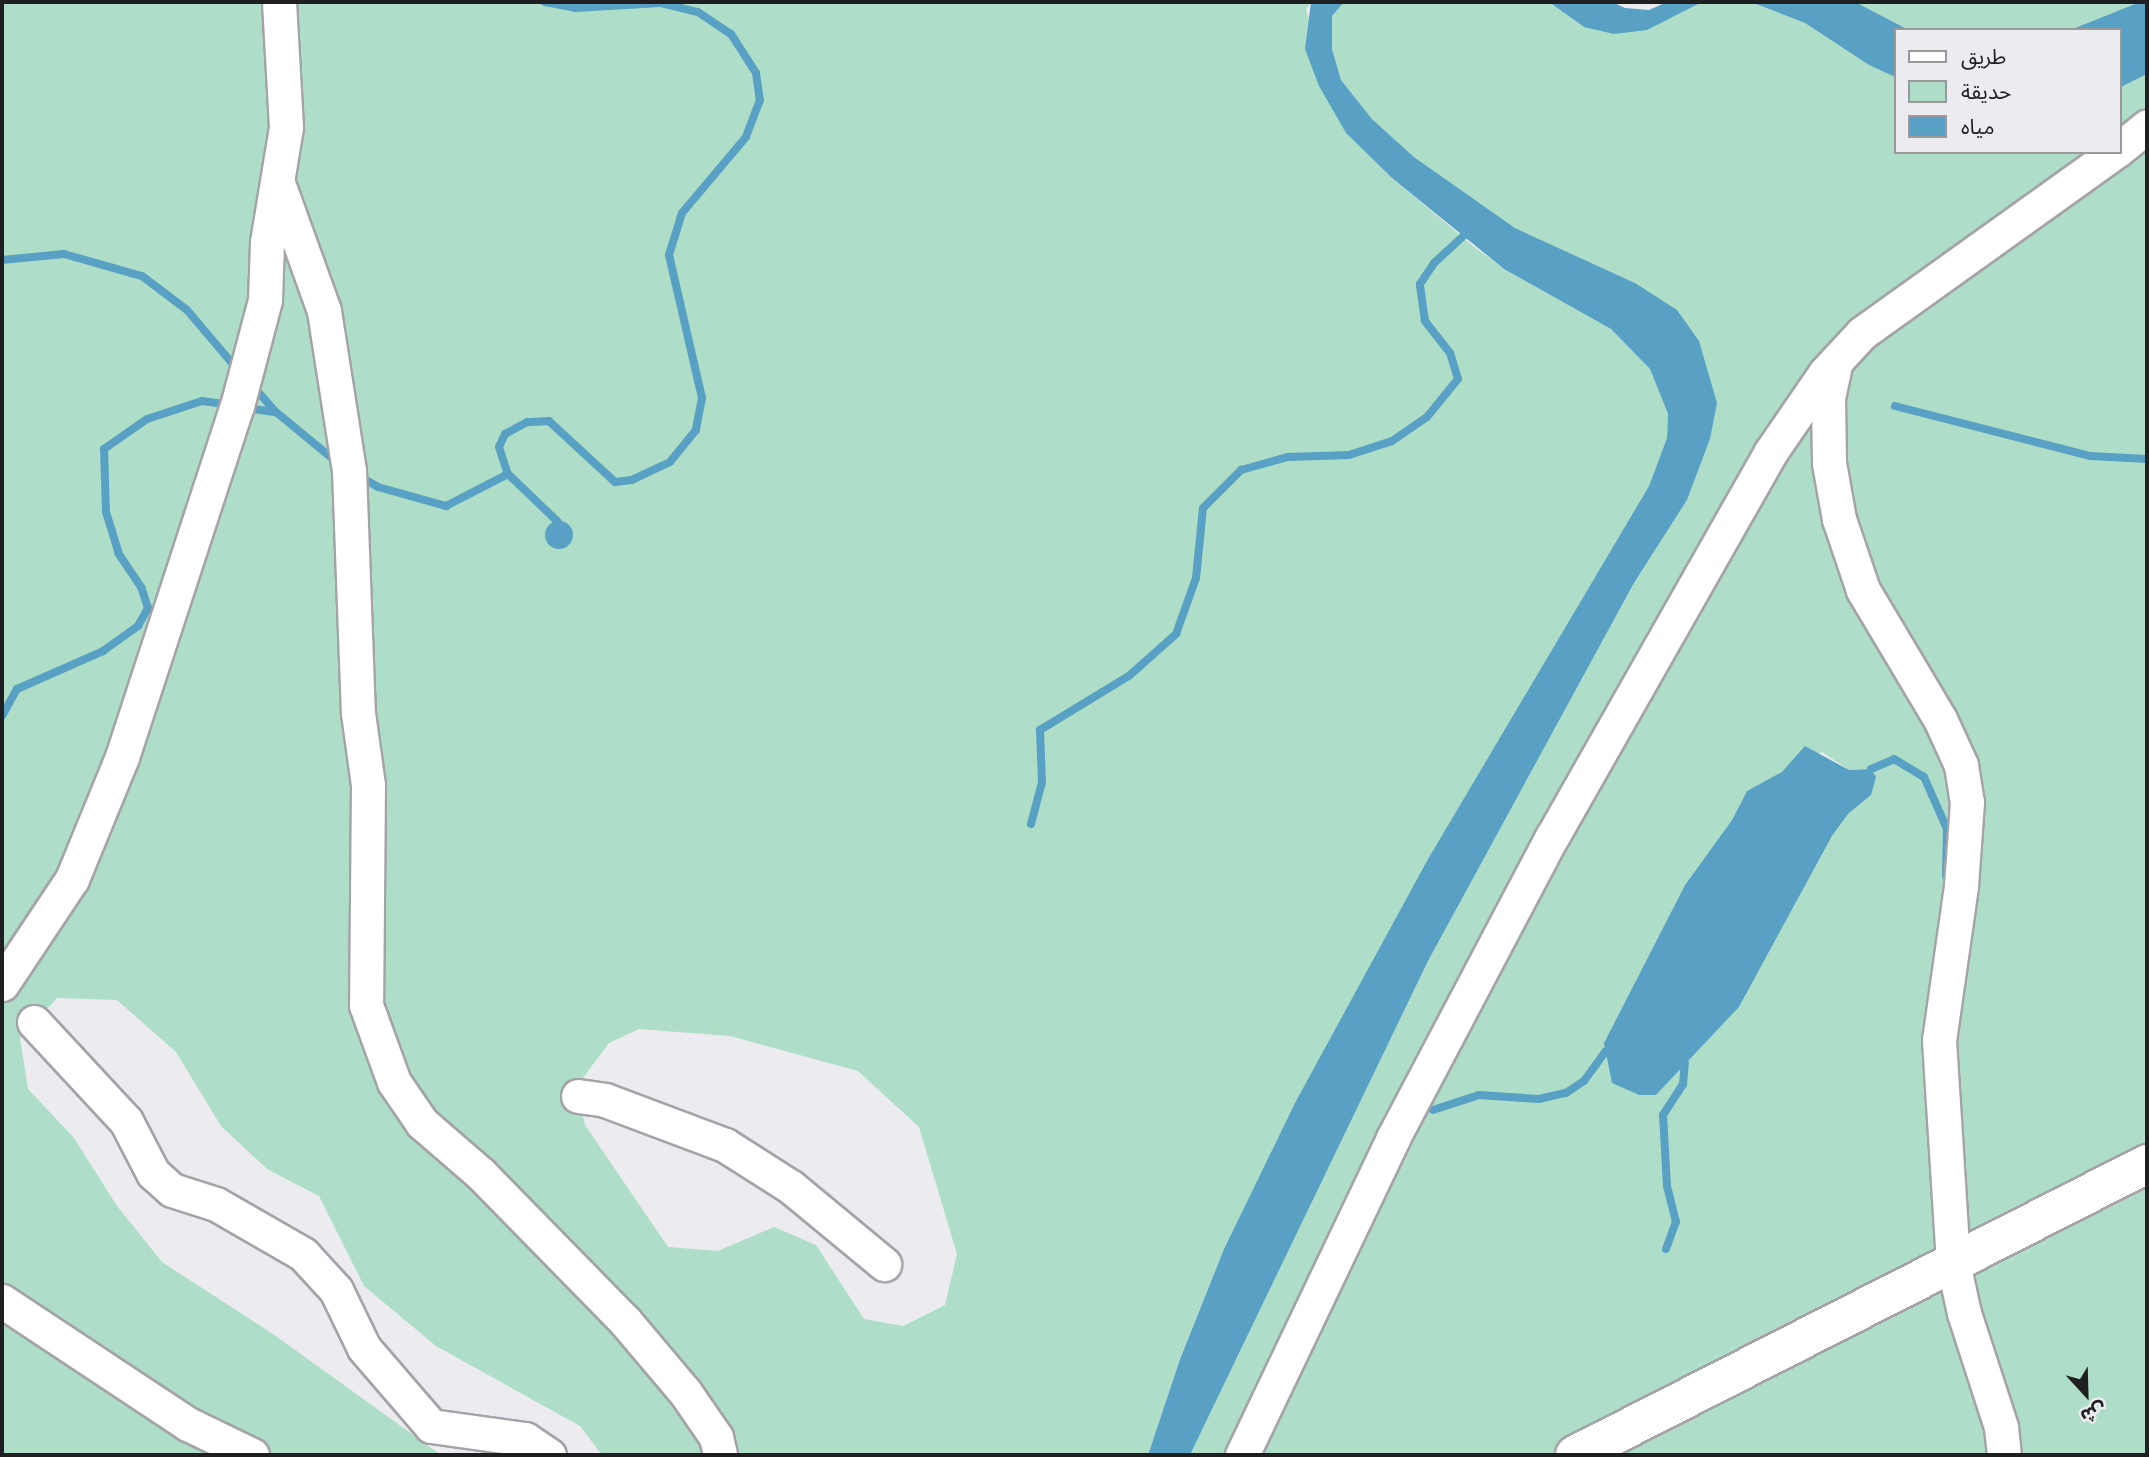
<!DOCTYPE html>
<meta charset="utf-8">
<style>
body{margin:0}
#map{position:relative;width:2149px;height:1457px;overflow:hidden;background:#ebebf0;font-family:"Open Sans","Noto Sans Arabic",sans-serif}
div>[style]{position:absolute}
.green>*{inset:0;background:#aedec7}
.water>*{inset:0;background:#59a1c4}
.round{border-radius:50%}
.stream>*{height:8px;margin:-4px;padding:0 4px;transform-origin:4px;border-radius:4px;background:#59a1c4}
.roads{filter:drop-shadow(2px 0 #a3a3a8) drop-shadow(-2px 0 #a3a3a8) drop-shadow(0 2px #a3a3a8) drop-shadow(0 -2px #a3a3a8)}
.minor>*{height:33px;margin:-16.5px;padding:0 16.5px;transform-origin:16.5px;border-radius:16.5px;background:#fff}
.major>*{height:38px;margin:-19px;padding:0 19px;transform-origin:19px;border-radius:19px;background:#fff}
span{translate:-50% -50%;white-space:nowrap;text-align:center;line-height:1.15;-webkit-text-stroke:5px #ebebf0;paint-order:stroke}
.frame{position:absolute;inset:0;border:4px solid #1f1f21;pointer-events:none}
.legend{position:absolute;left:1894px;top:28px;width:228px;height:126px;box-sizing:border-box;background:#ebebf0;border:2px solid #99999d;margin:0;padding:9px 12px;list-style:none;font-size:21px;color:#1f1f21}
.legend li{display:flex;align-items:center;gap:14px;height:35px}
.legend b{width:35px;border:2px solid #99999d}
.north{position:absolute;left:2051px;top:1359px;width:70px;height:70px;-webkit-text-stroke:5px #ebebf0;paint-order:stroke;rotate:158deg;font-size:19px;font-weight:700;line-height:28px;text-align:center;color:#1f1f21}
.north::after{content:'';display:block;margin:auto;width:24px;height:32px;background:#1f1f21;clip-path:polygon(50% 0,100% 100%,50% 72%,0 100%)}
</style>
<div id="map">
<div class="green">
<i style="clip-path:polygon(evenodd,2px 2px,1311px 2px,1306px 10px,1346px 133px,1392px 178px,1473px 246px,1504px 269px,1611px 329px,1650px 369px,1668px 414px,1667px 438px,1649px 486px,1428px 859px,1295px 1104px,1224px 1249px,1180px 1358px,1148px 1455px,602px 1455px,580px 1426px,436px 1346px,364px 1286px,319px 1196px,267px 1169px,221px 1126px,176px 1052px,117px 1000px,57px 998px,20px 1038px,28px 1089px,74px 1138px,117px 1206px,162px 1262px,273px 1334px,441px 1455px,2px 1455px,2px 2px,639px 1029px,730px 1036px,858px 1071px,919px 1127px,957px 1254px,945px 1305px,903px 1326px,864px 1319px,816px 1245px,774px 1227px,718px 1251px,668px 1247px,585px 1125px,576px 1087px,609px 1043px,639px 1029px)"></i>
<i style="clip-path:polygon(evenodd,1344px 2px,1549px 2px,1584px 27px,1702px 2px,1751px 2px,1805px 23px,1869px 65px,1895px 77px,1895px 152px,2119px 152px,2119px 88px,2147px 74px,2147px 1455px,1190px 1455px,1428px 961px,1634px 583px,1687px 500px,1710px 439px,1635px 283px,1515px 228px,1414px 157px,1372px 119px,1341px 80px,1332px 49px,1332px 16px,1344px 2px,1822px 752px,1849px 770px,1871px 769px,1871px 795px,1848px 814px,1832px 836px,1739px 1007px,1656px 1095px,1604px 1043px,1685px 885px,1732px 820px,1747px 791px,1822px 752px)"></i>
<i style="clip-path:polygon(1855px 2px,2140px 2px,2070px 30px,1909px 30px)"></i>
</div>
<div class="water">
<i style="clip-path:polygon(1311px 2px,1344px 2px,1332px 16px,1332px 49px,1341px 80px,1372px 119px,1414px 157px,1515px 228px,1635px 283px,1677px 310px,1699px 341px,1717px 403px,1710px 439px,1687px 500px,1634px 583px,1428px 961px,1190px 1455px,1148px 1455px,1180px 1359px,1224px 1249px,1295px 1103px,1428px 859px,1649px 486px,1667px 438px,1668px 414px,1650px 369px,1611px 329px,1504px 269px,1392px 178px,1346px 133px,1319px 86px,1305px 49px)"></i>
<i style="clip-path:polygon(1549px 2px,1612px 2px,1625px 8px,1649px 10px,1667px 2px,1702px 2px,1647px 30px,1614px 34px,1584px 27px)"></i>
<i style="clip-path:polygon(1751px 2px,1855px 2px,1909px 30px,1895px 30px,1895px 77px,1869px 65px,1805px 23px)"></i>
<i style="clip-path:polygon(2140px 2px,2147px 2px,2147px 74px,2119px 88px,2119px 30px,2070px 30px)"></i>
<i class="round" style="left:545px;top:521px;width:28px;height:28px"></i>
<i style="clip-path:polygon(1805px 746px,1849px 770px,1871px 769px,1876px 777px,1871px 795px,1848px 814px,1832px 836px,1739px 1007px,1656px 1095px,1639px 1095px,1612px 1083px,1604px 1043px,1685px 885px,1732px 820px,1747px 791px,1782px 772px)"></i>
</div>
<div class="stream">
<i style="left:545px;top:2px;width:31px;rotate:11deg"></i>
<i style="left:575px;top:8px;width:86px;rotate:-3.3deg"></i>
<i style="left:661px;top:3px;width:38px;rotate:14deg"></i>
<i style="left:698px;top:12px;width:40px;rotate:34deg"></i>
<i style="left:731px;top:34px;width:46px;rotate:57.3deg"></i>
<i style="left:756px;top:73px;width:27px;rotate:82deg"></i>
<i style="left:760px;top:100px;width:40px;rotate:111deg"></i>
<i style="left:746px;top:137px;width:99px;rotate:130.1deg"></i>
<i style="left:682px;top:213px;width:44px;rotate:107.2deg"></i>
<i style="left:669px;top:255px;width:147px;rotate:77deg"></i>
<i style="left:702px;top:398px;width:33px;rotate:101deg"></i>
<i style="left:696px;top:430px;width:41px;rotate:129.1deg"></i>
<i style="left:670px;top:462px;width:42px;rotate:154.7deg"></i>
<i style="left:632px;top:480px;width:17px;rotate:173deg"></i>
<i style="left:615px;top:482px;width:90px;rotate:-137.3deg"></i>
<i style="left:549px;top:421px;width:22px;rotate:177deg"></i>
<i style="left:527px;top:422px;width:25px;rotate:151deg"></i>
<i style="left:505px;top:434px;width:14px;rotate:115deg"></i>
<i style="left:499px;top:447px;width:28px;rotate:72deg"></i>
<i style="left:508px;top:474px;width:69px;rotate:43.8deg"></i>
<i style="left:2px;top:260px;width:62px;rotate:-5.5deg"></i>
<i style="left:64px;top:254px;width:81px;rotate:15.8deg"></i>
<i style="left:142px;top:276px;width:56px;rotate:37.1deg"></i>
<i style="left:187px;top:310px;width:77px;rotate:49.7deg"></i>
<i style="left:253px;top:386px;width:35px;rotate:49deg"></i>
<i style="left:276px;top:412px;width:82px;rotate:39.5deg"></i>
<i style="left:1895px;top:406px;width:201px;rotate:14.4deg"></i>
<i style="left:2090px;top:456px;width:57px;rotate:3deg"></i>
<i style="left:246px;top:408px;width:29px;rotate:8deg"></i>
<i style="left:359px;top:476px;width:22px;rotate:30deg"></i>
<i style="left:378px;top:487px;width:71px;rotate:15.6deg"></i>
<i style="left:446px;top:506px;width:70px;rotate:-27.3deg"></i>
<i style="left:2px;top:716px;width:31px;rotate:-61deg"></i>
<i style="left:17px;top:689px;width:94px;rotate:-23.8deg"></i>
<i style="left:103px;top:651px;width:43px;rotate:-35.5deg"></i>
<i style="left:138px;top:626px;width:21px;rotate:-61deg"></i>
<i style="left:148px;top:608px;width:22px;rotate:-108deg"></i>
<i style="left:141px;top:587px;width:40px;rotate:-124deg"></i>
<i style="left:119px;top:554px;width:44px;rotate:-107.2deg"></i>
<i style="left:106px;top:512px;width:63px;rotate:-91.8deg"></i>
<i style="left:104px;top:449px;width:52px;rotate:-34.9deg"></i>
<i style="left:147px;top:419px;width:58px;rotate:-18.1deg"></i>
<i style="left:202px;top:401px;width:28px;rotate:8deg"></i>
<i style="left:1871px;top:769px;width:25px;rotate:-23deg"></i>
<i style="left:1894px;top:759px;width:35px;rotate:31deg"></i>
<i style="left:1924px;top:777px;width:57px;rotate:66.1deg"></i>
<i style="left:1947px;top:829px;width:47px;rotate:91.2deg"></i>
<i style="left:1031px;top:824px;width:43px;rotate:-75.3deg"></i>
<i style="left:1042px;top:782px;width:52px;rotate:-92.2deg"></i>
<i style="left:1040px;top:730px;width:105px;rotate:-31.4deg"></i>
<i style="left:1130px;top:675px;width:62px;rotate:-41.7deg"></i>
<i style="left:1176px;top:634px;width:59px;rotate:-70.3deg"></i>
<i style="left:1196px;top:578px;width:70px;rotate:-84.3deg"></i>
<i style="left:1203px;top:508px;width:54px;rotate:-45deg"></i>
<i style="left:1241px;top:470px;width:49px;rotate:-15.5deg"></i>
<i style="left:1288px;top:457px;width:61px;rotate:-1.9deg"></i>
<i style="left:1349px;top:455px;width:45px;rotate:-18deg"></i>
<i style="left:1392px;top:441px;width:42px;rotate:-34.4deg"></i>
<i style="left:1427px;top:417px;width:49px;rotate:-50.8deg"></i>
<i style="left:1458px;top:379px;width:27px;rotate:-107deg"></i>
<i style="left:1450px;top:353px;width:41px;rotate:-128deg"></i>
<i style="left:1425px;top:321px;width:37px;rotate:-98deg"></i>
<i style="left:1420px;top:284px;width:25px;rotate:-56deg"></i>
<i style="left:1434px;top:263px;width:49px;rotate:-42.5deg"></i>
<i style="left:1433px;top:1110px;width:48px;rotate:-18.1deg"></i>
<i style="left:1479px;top:1095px;width:60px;rotate:3.8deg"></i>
<i style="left:1539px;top:1099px;width:28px;rotate:-13deg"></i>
<i style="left:1566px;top:1093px;width:22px;rotate:-34deg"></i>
<i style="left:1584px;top:1081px;width:37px;rotate:-54deg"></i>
<i style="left:1666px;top:1249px;width:29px;rotate:-70deg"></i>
<i style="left:1676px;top:1222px;width:37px;rotate:-104deg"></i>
<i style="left:1667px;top:1186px;width:71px;rotate:-93.2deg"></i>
<i style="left:1663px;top:1115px;width:37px;rotate:-57deg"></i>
<i style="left:1683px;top:1084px;width:21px;rotate:-85deg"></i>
</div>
<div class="roads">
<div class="minor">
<i style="left:2119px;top:149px;width:36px;rotate:-39deg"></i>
<i style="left:278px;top:183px;width:136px;rotate:70.2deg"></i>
<i style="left:324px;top:311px;width:161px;rotate:81.1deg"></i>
<i style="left:349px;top:470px;width:243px;rotate:87.9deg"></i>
<i style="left:358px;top:713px;width:73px;rotate:82.1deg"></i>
<i style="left:368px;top:785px;width:220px;rotate:90.5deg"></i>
<i style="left:366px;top:1005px;width:82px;rotate:70deg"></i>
<i style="left:394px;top:1082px;width:50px;rotate:55.7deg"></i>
<i style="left:422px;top:1123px;width:78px;rotate:40.8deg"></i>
<i style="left:481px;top:1174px;width:206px;rotate:45.6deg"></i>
<i style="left:625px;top:1321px;width:93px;rotate:49.8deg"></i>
<i style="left:685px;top:1392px;width:55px;rotate:55.4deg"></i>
<i style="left:716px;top:1437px;width:18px;rotate:77deg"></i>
<i style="left:1835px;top:365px;width:34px;rotate:102deg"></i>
<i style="left:1828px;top:398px;width:65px;rotate:89.1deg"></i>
<i style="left:1829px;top:463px;width:57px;rotate:79.9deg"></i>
<i style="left:1839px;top:519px;width:75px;rotate:71.3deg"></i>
<i style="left:1863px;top:590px;width:150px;rotate:59.2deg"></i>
<i style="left:1940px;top:719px;width:51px;rotate:65.5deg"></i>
<i style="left:1961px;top:765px;width:37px;rotate:81deg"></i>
<i style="left:1967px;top:802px;width:84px;rotate:94.1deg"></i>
<i style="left:1961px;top:886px;width:156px;rotate:98.1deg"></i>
<i style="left:1939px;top:1040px;width:223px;rotate:86.4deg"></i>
<i style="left:1953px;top:1263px;width:51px;rotate:77.6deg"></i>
<i style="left:1964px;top:1313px;width:120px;rotate:72deg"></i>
<i style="left:2001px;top:1427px;width:28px;rotate:84deg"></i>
<i style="left:2px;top:984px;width:126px;rotate:-56.3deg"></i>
<i style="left:72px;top:879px;width:132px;rotate:-67.7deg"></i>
<i style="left:122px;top:757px;width:369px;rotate:-71.9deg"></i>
<i style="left:237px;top:406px;width:110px;rotate:-75.2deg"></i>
<i style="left:265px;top:300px;width:58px;rotate:-88deg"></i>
<i style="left:267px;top:242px;width:117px;rotate:-80.6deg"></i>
<i style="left:286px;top:127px;width:125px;rotate:-93.2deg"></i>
<i style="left:34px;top:1022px;width:135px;rotate:47.1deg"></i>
<i style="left:126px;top:1121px;width:59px;rotate:62.6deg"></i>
<i style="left:153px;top:1173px;width:25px;rotate:42deg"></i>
<i style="left:172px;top:1190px;width:46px;rotate:17.7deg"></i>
<i style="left:216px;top:1204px;width:100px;rotate:29.9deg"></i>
<i style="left:303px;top:1254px;width:49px;rotate:47.5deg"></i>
<i style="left:336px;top:1290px;width:64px;rotate:64.2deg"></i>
<i style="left:364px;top:1348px;width:103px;rotate:49.3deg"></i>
<i style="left:431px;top:1426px;width:95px;rotate:7.9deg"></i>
<i style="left:525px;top:1439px;width:29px;rotate:34deg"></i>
<i style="left:578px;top:1096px;width:27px;rotate:8deg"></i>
<i style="left:605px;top:1100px;width:128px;rotate:20.6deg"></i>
<i style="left:725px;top:1145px;width:78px;rotate:32.5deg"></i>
<i style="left:791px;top:1187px;width:121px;rotate:39.6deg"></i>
<i style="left:2px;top:1301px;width:223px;rotate:33.5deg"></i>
<i style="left:188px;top:1424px;width:71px;rotate:25.8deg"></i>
<i style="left:1242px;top:1455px;width:351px;rotate:-64.5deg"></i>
<i style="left:1393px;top:1138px;width:340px;rotate:-62.2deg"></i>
<i style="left:1552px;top:837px;width:442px;rotate:-60.4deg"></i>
<i style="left:1770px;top:453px;width:97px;rotate:-55.5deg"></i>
<i style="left:1825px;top:373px;width:54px;rotate:-47.2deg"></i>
<i style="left:1862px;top:333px;width:311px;rotate:-35.6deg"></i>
</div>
<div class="major">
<i style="left:1575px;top:1455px;width:642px;rotate:-26.96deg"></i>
</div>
</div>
<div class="frame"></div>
<ul class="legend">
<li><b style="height:9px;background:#fff"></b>طريق</li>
<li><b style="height:19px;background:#aedec7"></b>حديقة</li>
<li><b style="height:19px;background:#59a1c4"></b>مياه</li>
</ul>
<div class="north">ش</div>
</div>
